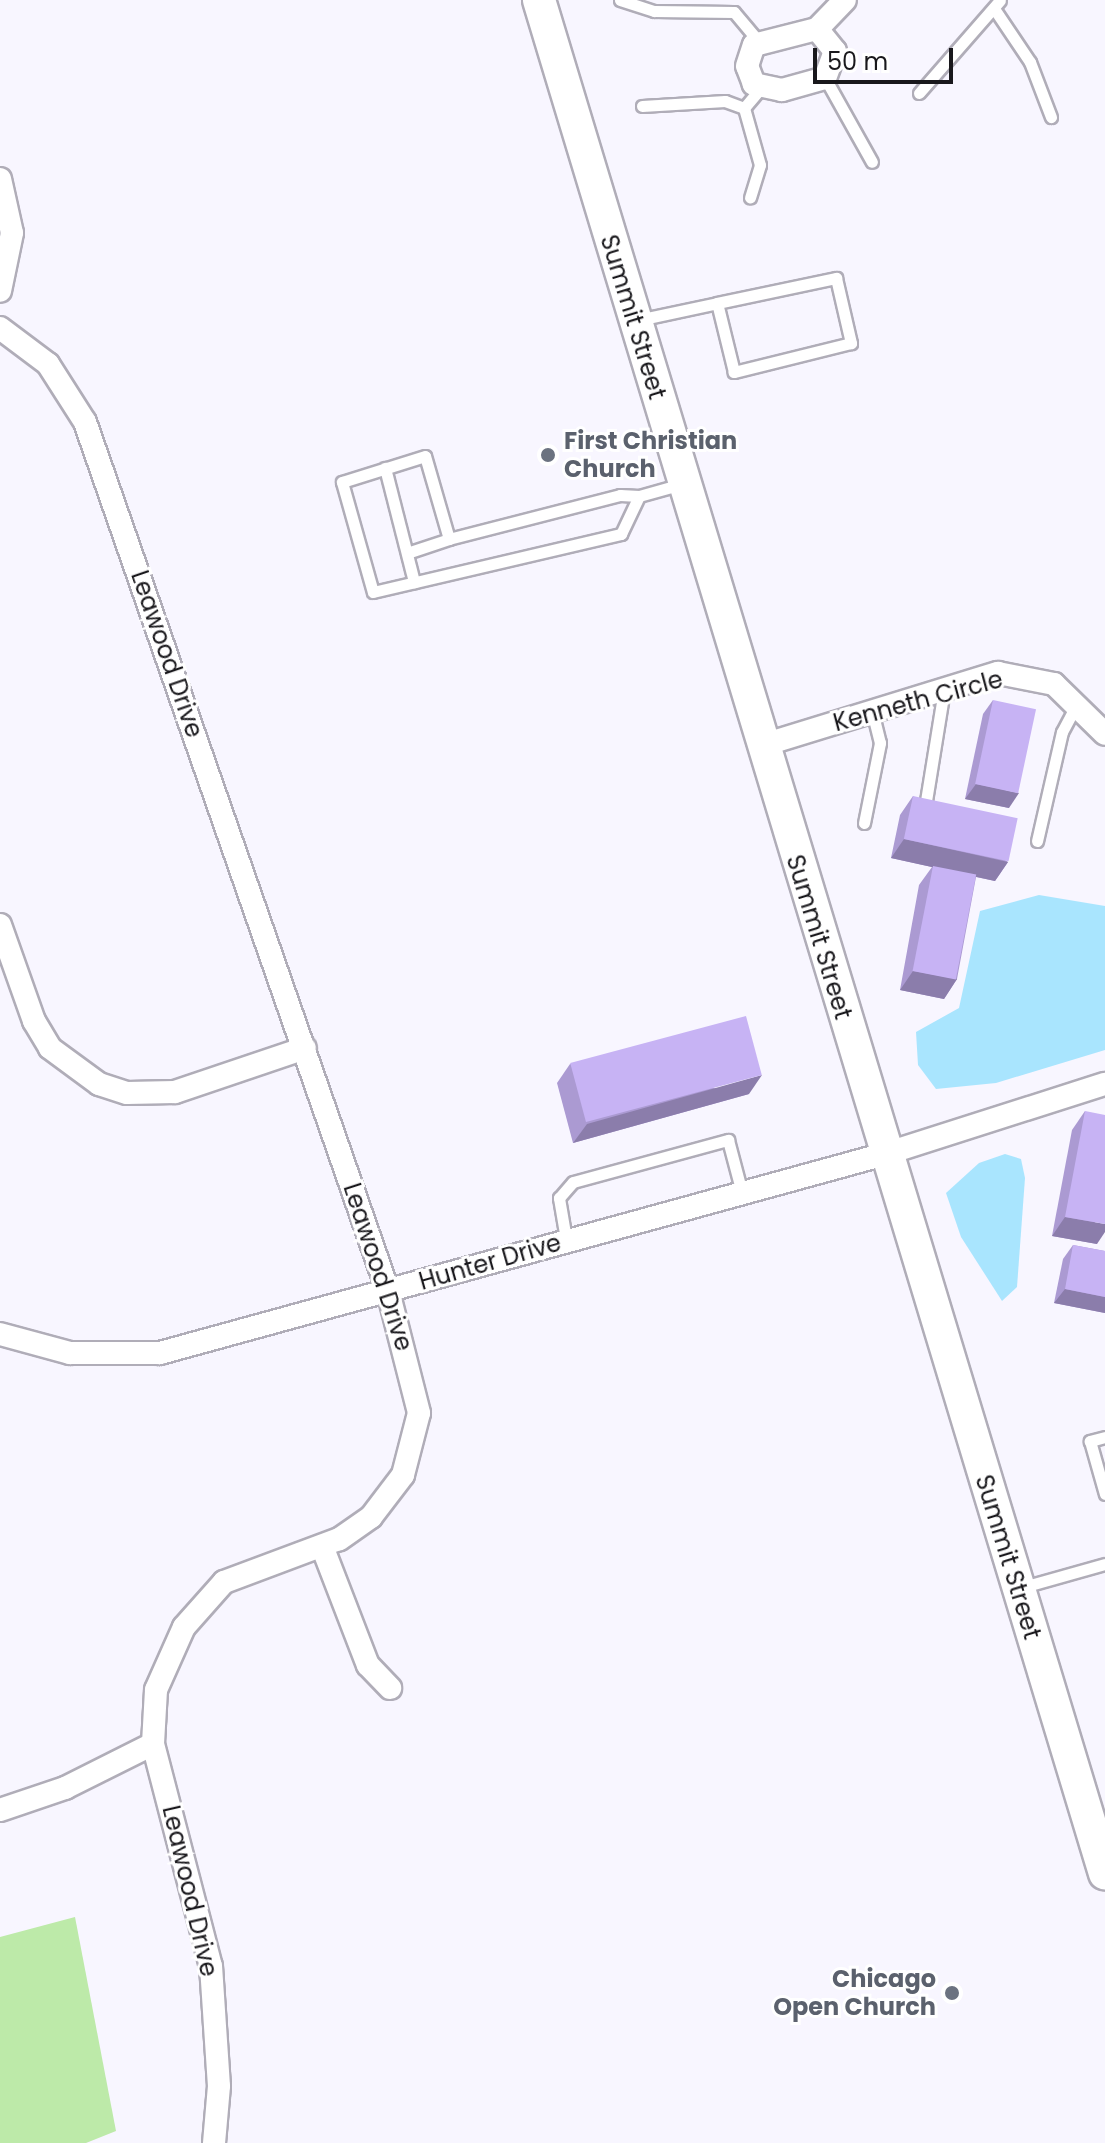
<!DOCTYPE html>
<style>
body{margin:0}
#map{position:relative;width:1105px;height:2143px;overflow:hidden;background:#f8f6ff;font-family:Poppins,sans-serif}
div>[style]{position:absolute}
.green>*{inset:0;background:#bdeaa9}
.water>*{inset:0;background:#a9e5fe}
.roads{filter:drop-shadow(2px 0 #b0adb8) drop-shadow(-2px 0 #b0adb8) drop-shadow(0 2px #b0adb8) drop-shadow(0 -2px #b0adb8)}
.service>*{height:11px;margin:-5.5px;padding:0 5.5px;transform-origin:5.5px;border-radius:5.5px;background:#fff}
.minor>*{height:22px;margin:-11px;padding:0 11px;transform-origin:11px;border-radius:11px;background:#fff}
.secondary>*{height:32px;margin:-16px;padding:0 16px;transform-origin:16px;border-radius:16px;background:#fff}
.wall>*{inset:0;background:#ab9ad2}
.shaded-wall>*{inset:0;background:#8b7dab}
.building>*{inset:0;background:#c7b3f4;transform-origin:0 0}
.dots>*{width:22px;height:22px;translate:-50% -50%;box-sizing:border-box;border:4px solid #fff;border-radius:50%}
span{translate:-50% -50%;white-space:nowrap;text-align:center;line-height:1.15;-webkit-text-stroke:6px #fff;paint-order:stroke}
.street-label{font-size:24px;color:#19181c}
.worship-label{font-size:24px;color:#5b616d;font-weight:700}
.left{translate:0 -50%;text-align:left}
.right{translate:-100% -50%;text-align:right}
.scale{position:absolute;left:813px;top:48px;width:140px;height:36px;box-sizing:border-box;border:4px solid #19181c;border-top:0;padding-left:10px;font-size:24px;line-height:28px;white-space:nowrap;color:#19181c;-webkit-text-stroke:6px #fff;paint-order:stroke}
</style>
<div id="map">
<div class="green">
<i style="clip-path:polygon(75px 1917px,116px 2131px,86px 2143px,0 2143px,0 1937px)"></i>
</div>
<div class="water">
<i style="clip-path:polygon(1039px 895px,1105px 906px,1105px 1050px,996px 1083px,936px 1089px,918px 1065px,916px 1032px,959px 1008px,980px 911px)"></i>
<i style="clip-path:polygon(1005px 1154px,1021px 1159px,1025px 1178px,1017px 1287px,1002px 1301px,961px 1237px,946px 1193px,979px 1163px)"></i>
</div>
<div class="roads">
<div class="service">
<i style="left:620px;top:0;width:36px;rotate:18deg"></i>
<i style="left:654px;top:11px;width:80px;rotate:0.7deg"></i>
<i style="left:734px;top:12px;width:39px;rotate:50deg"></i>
<i style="left:995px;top:10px;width:63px;rotate:56.1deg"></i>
<i style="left:1030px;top:62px;width:59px;rotate:69.1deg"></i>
<i style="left:825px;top:78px;width:96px;rotate:60.8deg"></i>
<i style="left:919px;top:93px;width:123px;rotate:-48.9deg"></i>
<i style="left:642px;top:106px;width:83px;rotate:-3.4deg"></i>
<i style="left:725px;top:101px;width:20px;rotate:20deg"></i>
<i style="left:744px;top:108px;width:59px;rotate:74.3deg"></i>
<i style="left:760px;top:165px;width:34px;rotate:107deg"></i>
<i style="left:744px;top:108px;width:25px;rotate:-50deg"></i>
<i style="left:638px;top:320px;width:81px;rotate:-12.1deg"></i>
<i style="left:717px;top:303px;width:122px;rotate:-11.9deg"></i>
<i style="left:836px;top:278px;width:67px;rotate:77deg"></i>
<i style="left:851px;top:343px;width:121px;rotate:166.1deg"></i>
<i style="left:734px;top:372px;width:71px;rotate:-103.8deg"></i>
<i style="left:385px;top:468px;width:118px;rotate:75.7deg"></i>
<i style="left:639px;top:496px;width:19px;rotate:-177deg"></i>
<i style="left:620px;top:495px;width:177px;rotate:165.6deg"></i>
<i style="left:449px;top:539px;width:86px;rotate:-106.1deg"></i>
<i style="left:425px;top:456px;width:87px;rotate:162.6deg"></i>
<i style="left:342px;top:482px;width:114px;rotate:74.3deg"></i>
<i style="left:373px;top:592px;width:255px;rotate:-13.2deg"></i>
<i style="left:621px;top:534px;width:42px;rotate:-64.7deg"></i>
<i style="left:639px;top:496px;width:45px;rotate:-15.6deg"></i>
<i style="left:407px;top:553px;width:44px;rotate:-18.4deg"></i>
<i style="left:925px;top:807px;width:119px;rotate:-80.8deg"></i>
<i style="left:864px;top:823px;width:82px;rotate:-78.7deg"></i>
<i style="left:880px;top:743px;width:32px;rotate:-104deg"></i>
<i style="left:1037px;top:841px;width:112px;rotate:-77.1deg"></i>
<i style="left:1062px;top:732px;width:27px;rotate:-62deg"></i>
<i style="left:566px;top:1239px;width:42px;rotate:-99.7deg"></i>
<i style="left:559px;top:1198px;width:21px;rotate:-49deg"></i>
<i style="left:573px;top:1182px;width:161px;rotate:-15.2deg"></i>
<i style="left:728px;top:1140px;width:55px;rotate:75.2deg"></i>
<i style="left:1105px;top:1437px;width:16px;rotate:165deg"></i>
<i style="left:1090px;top:1441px;width:55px;rotate:74.2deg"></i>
<i style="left:1023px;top:1587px;width:85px;rotate:-15.7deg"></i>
</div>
<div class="minor">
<i style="left:817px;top:29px;width:28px;rotate:51deg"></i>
<i style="left:835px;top:51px;width:29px;rotate:110deg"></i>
<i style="left:825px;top:78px;width:45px;rotate:164.4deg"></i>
<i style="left:782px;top:90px;width:29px;rotate:-168deg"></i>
<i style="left:754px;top:84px;width:19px;rotate:-111deg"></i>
<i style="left:747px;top:66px;width:22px;rotate:-72deg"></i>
<i style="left:754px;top:45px;width:65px;rotate:-14.3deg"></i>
<i style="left:817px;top:29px;width:40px;rotate:-46deg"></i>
<i style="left:0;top:179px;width:55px;rotate:77.5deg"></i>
<i style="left:12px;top:233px;width:59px;rotate:101.7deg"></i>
<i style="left:0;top:328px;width:60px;rotate:36.9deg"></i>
<i style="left:48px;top:364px;width:69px;rotate:57.5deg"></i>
<i style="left:85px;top:422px;width:920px;rotate:70.78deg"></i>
<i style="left:388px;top:1291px;width:126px;rotate:75.7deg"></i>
<i style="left:419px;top:1413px;width:64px;rotate:104.5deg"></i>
<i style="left:403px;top:1475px;width:53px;rotate:127.3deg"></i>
<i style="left:371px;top:1517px;width:39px;rotate:145deg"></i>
<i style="left:339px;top:1539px;width:123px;rotate:159.5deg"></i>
<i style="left:224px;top:1582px;width:60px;rotate:131.6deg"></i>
<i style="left:184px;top:1627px;width:69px;rotate:114deg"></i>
<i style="left:156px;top:1690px;width:54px;rotate:93.2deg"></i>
<i style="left:153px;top:1744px;width:229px;rotate:75.4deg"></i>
<i style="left:211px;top:1966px;width:120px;rotate:86.2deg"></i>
<i style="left:219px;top:2086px;width:57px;rotate:95deg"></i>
<i style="left:760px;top:746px;width:249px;rotate:-17.1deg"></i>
<i style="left:998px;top:673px;width:57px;rotate:11.1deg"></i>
<i style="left:1054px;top:684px;width:71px;rotate:44.4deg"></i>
<i style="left:0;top:925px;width:102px;rotate:70.5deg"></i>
<i style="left:34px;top:1021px;width:31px;rotate:59deg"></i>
<i style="left:50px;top:1048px;width:61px;rotate:36.3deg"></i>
<i style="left:99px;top:1084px;width:29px;rotate:18deg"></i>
<i style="left:127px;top:1093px;width:48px;rotate:-1.2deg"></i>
<i style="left:175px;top:1092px;width:137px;rotate:-18.7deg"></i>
<i style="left:0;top:1334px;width:73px;rotate:15.2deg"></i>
<i style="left:70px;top:1353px;width:90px"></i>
<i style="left:160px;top:1353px;width:752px;rotate:-15.35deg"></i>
<i style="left:885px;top:1154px;width:231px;rotate:-17.7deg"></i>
<i style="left:322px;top:1546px;width:128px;rotate:68.9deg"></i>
<i style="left:368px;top:1665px;width:32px;rotate:46deg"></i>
<i style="left:0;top:1810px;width:69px;rotate:-18.7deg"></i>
<i style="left:65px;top:1788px;width:98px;rotate:-26.6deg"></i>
</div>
<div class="secondary">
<i style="left:539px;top:0;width:1957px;rotate:73.19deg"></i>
</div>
</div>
<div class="wall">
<i style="clip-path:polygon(993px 700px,1009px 808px,965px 799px,983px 714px)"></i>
<i style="clip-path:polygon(913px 796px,1008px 862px,995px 881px,976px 877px,957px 979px,944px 999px,900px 990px,919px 885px,932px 867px,891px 858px,900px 815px)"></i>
<i style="clip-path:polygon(570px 1064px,749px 1094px,573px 1143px,557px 1083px)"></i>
<i style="clip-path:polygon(1085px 1111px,1097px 1244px,1052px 1236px,1072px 1130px)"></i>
<i style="clip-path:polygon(1073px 1245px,1105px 1251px,1105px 1313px,1054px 1303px,1063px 1259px)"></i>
</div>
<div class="shaded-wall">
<i style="clip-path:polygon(976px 784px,1019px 793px,1009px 808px,965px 799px)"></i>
<i style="clip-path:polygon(904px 839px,1008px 862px,995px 881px,891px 858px)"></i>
<i style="clip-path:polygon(913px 971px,957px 979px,944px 999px,900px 990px)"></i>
<i style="clip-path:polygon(762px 1075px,749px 1094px,573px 1143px,587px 1124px)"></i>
<i style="clip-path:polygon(1065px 1217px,1105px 1224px,1105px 1232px,1097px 1244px,1052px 1236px)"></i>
<i style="clip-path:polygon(1065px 1289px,1105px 1297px,1105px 1313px,1054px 1303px)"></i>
</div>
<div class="building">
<i style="left:993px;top:700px;width:44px;height:86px;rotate:12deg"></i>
<i style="left:913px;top:796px;width:107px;height:44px;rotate:12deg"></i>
<i style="left:933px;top:866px;width:44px;height:107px;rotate:11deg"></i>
<i style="left:746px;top:1016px;width:61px;height:182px;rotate:75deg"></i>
<i style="clip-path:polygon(1085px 1111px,1105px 1115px,1105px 1224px,1065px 1217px)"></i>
<i style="clip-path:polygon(1073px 1245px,1105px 1251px,1105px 1297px,1065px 1289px)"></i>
</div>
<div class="dots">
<i style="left:548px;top:455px;background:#6b7280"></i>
<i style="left:952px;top:1993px;background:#6b7280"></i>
</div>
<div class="street-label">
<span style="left:633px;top:317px;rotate:73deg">Summit Street</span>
<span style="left:167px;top:654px;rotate:71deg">Leawood Drive</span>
<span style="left:918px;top:701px;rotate:-15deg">Kenneth Circle</span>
<span style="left:819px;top:937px;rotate:73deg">Summit Street</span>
<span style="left:490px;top:1262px;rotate:-16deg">Hunter Drive</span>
<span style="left:378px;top:1267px;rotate:72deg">Leawood Drive</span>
<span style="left:1008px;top:1557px;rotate:73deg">Summit Street</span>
<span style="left:190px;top:1891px;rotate:77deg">Leawood Drive</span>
</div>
<div class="worship-label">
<span class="left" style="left:564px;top:455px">First Christian<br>Church</span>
<span class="right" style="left:936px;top:1993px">Chicago<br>Open Church</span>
</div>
<div class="scale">50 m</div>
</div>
